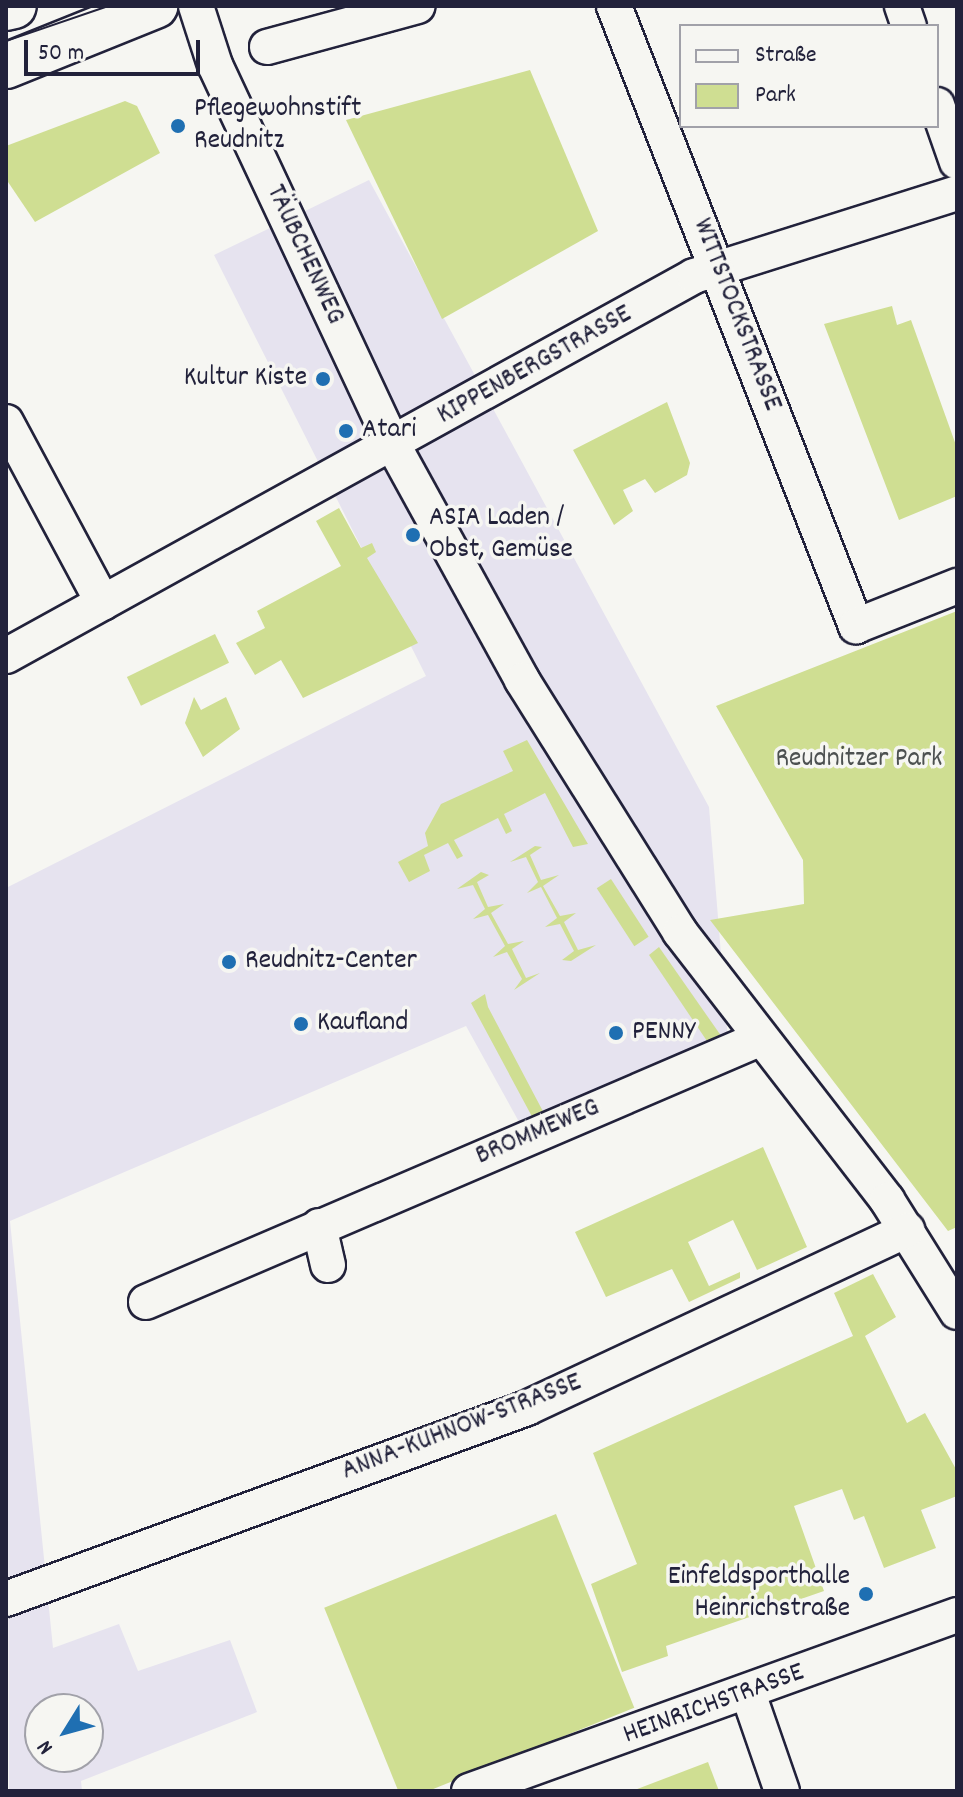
<!DOCTYPE html>
<meta charset="utf-8">
<style>
body{margin:0}
#map{position:relative;width:963px;height:1797px;overflow:hidden;background:#f6f6f2;font-family:Dekko,sans-serif}
div>[style]{position:absolute}
.built>*{inset:0;background:#e6e3ef}
.green>*{inset:0;background:#cfde92;transform-origin:0 0}
.roads{filter:drop-shadow(2px 0 #22223b) drop-shadow(-2px 0 #22223b) drop-shadow(0 2px #22223b) drop-shadow(0 -2px #22223b)}
.minor>*{height:34px;margin:-17px;padding:0 17px;transform-origin:17px;border-radius:17px;background:#f6f6f2}
.major>*{height:44px;margin:-22px;padding:0 22px;transform-origin:22px;border-radius:22px;background:#f6f6f2}
.tram>*{height:2px;margin:-1px;padding:0 1px;transform-origin:1px;border-radius:1px;background:#22223b}
.dots>*{width:22px;height:22px;translate:-50% -50%;box-sizing:border-box;border:4px solid #f6f6f2;border-radius:50%}
span{translate:-50% -50%;white-space:nowrap;text-align:center;line-height:1.15;-webkit-text-stroke:7px #f6f6f2;paint-order:stroke}
.poi-label{font-size:28px;color:#22223b}
.left{translate:0 -50%;text-align:left}
.right{translate:-100% -50%;text-align:right}
.street-label{font-size:28px;color:#22223b}
.park-label{font-size:28px;color:#4d5151}
.frame{position:absolute;inset:0;border:8px solid #22223b;pointer-events:none}
.legend{position:absolute;left:679px;top:24px;width:260px;height:104px;box-sizing:border-box;background:#f6f6f2;border:2px solid #a1a1a9;margin:0;padding:10px 14px;list-style:none;font-size:24px;color:#22223b}
.legend li{display:flex;align-items:center;gap:16px;height:40px}
.legend b{width:40px;border:2px solid #a1a1a9}
.north{position:absolute;left:24px;top:1693px;width:80px;height:80px;box-sizing:border-box;background:#f6f6f2;border:2px solid #a1a1a9;border-radius:50%;rotate:233deg;font-size:22px;font-weight:700;line-height:32px;text-align:center;color:#22223b}
.north::after{content:'';display:block;margin:auto;width:28px;height:36px;background:#1f6fb2;clip-path:polygon(50% 0,100% 100%,50% 72%,0 100%)}
.scale{position:absolute;left:24px;top:40px;width:176px;height:36px;box-sizing:border-box;border:4px solid #22223b;border-top:0;padding-left:10px;font-size:24px;line-height:28px;white-space:nowrap;color:#22223b;-webkit-text-stroke:6px #f6f6f2;paint-order:stroke}
</style>
<div id="map">
<div class="built">
<i style="clip-path:polygon(evenodd,369px 180px,709px 807px,728px 1040px,523px 1129px,466px 1026px,10px 1221px,53px 1648px,119px 1624px,138px 1671px,230px 1640px,257px 1712px,81px 1781px,82px 1791px,9px 1791px,6px 888px,426px 676px,214px 255px,369px 180px,40px 1709px,88px 1709px,88px 1757px,40px 1757px,40px 1709px)"></i>
</div>
<div class="green">
<i style="clip-path:polygon(530px 70px,598px 231px,442px 319px,346px 120px)"></i>
<i style="clip-path:polygon(125px 101px,137px 106px,160px 153px,35px 222px,6px 179px,6px 146px)"></i>
<i style="clip-path:polygon(892px 306px,897px 325px,911px 320px,957px 448px,957px 496px,899px 520px,824px 324px)"></i>
<i style="clip-path:polygon(667px 402px,690px 463px,687px 475px,655px 493px,645px 479px,623px 490px,633px 511px,614px 525px,573px 450px)"></i>
<i style="clip-path:polygon(339px 508px,361px 548px,372px 543px,376px 552px,367px 558px,418px 643px,303px 698px,281px 660px,255px 675px,236px 643px,265px 628px,257px 611px,341px 566px,316px 521px)"></i>
<i style="clip-path:polygon(957px 611px,957px 1227px,948px 1231px,710px 920px,804px 904px,803px 860px,716px 706px)"></i>
<i style="left:215px;top:634px;width:32px;height:98px;rotate:64deg"></i>
<i style="clip-path:polygon(194px 697px,201px 710px,226px 697px,240px 729px,203px 757px,185px 723px)"></i>
<i style="clip-path:polygon(527px 740px,588px 844px,573px 847px,545px 793px,504px 814px,512px 831px,506px 834px,498px 818px,454px 840px,463px 856px,457px 859px,448px 843px,424px 855px,430px 871px,409px 882px,398px 862px,428px 846px,425px 833px,441px 804px,513px 771px,503px 751px)"></i>
<i style="clip-path:polygon(535px 846px,542px 847px,530px 855px,541px 880px,559px 875px,543px 886px,560px 916px,576px 913px,564px 922px,578px 950px,596px 945px,571px 961px,562px 960px,574px 951px,560px 924px,545px 927px,557px 918px,541px 887px,527px 893px,538px 882px,526px 857px,510px 862px)"></i>
<i style="clip-path:polygon(481px 872px,489px 875px,477px 882px,488px 907px,504px 904px,491px 913px,508px 944px,524px 941px,512px 949px,526px 978px,540px 973px,514px 990px,522px 979px,507px 952px,493px 957px,505px 946px,488px 915px,473px 919px,485px 909px,473px 885px,457px 889px)"></i>
<i style="left:611px;top:879px;width:69px;height:17px;rotate:57deg"></i>
<i style="clip-path:polygon(659px 947px,724px 1040px,711px 1047px,649px 955px)"></i>
<i style="clip-path:polygon(485px 994px,488px 1007px,547px 1119px,536px 1124px,471px 1003px)"></i>
<i style="clip-path:polygon(763px 1147px,807px 1247px,757px 1270px,733px 1220px,688px 1242px,709px 1286px,740px 1272px,740px 1278px,689px 1302px,672px 1269px,606px 1297px,575px 1232px)"></i>
<i style="clip-path:polygon(873px 1274px,896px 1317px,865px 1336px,907px 1423px,925px 1413px,957px 1471px,957px 1496px,921px 1510px,936px 1548px,884px 1568px,864px 1516px,854px 1520px,842px 1489px,794px 1506px,824px 1591px,666px 1646px,668px 1656px,622px 1672px,591px 1584px,637px 1564px,593px 1453px,853px 1336px,834px 1293px)"></i>
<i style="left:556px;top:1514px;width:209px;height:250px;rotate:68deg"></i>
<i style="clip-path:polygon(708px 1762px,719px 1791px,632px 1791px)"></i>
</div>
<div class="roads">
<div class="minor">
<i style="left:196px;top:6px;width:62px;rotate:72.1deg"></i>
<i style="left:215px;top:65px;width:420px;rotate:64.9deg"></i>
<i style="left:393px;top:445px;width:268px;rotate:61.2deg"></i>
<i style="left:522px;top:680px;width:297px;rotate:57.9deg"></i>
<i style="left:680px;top:932px;width:339px;rotate:52.3deg"></i>
<i style="left:887px;top:1200px;width:132px;rotate:58deg"></i>
<i style="left:614px;top:6px;width:666px;rotate:68.68deg"></i>
<i style="left:856px;top:626px;width:109px;rotate:-21.6deg"></i>
<i style="left:902px;top:6px;width:21px;rotate:71deg"></i>
<i style="left:267px;top:47px;width:156px;rotate:-15.2deg"></i>
<i style="left:937px;top:105px;width:60px;rotate:70.7deg"></i>
<i style="left:6px;top:422px;width:205px;rotate:61.8deg"></i>
<i style="left:6px;top:656px;width:786px;rotate:-28.91deg"></i>
<i style="left:694px;top:276px;width:276px;rotate:-17.5deg"></i>
<i style="left:319px;top:1226px;width:40px;rotate:77deg"></i>
<i style="left:146px;top:1302px;width:665px;rotate:-23.21deg"></i>
<i style="left:6px;top:1599px;width:555px;rotate:-20.13deg"></i>
<i style="left:527px;top:1408px;width:420px;rotate:-25.1deg"></i>
<i style="left:748px;top:1693px;width:104px;rotate:70.9deg"></i>
<i style="left:469px;top:1791px;width:519px;rotate:-19.83deg"></i>
</div>
<div class="major">
<i style="left:6px;top:8px;width:8px;rotate:-14deg"></i>
<i style="left:6px;top:66px;width:161px;rotate:-21.9deg"></i>
</div>
</div>
<div class="tram">
<i style="left:6px;top:41px;width:108px;rotate:-18.9deg"></i>
</div>
<div class="dots">
<i style="left:178px;top:126px;background:#1f6fb2"></i>
<i style="left:323px;top:379px;background:#1f6fb2"></i>
<i style="left:346px;top:431px;background:#1f6fb2"></i>
<i style="left:413px;top:535px;background:#1f6fb2"></i>
<i style="left:229px;top:962px;background:#1f6fb2"></i>
<i style="left:301px;top:1024px;background:#1f6fb2"></i>
<i style="left:616px;top:1033px;background:#1f6fb2"></i>
<i style="left:866px;top:1594px;background:#1f6fb2"></i>
</div>
<div class="poi-label">
<span class="left" style="left:194px;top:126px">Pflegewohnstift<br>Reudnitz</span>
<span class="right" style="left:307px;top:379px">Kultur Kiste</span>
<span class="left" style="left:362px;top:431px">Atari</span>
<span class="left" style="left:429px;top:535px">ASIA Laden /<br>Obst, Gemüse</span>
<span class="left" style="left:245px;top:962px">Reudnitz-Center</span>
<span class="left" style="left:317px;top:1024px">Kaufland</span>
<span class="left" style="left:632px;top:1033px">PENNY</span>
<span class="right" style="left:850px;top:1594px">Einfeldsporthalle<br>Heinrichstraße</span>
</div>
<div class="street-label">
<span style="left:304px;top:255px;rotate:65deg">TÄUBCHENWEG</span>
<span style="left:736px;top:315px;rotate:69deg">WITTSTOCKSTRASSE</span>
<span style="left:535px;top:366px;rotate:-29deg">KIPPENBERGSTRASSE</span>
<span style="left:538px;top:1133px;rotate:-23deg">BROMMEWEG</span>
<span style="left:462px;top:1428px;rotate:-21deg">ANNA-KUHNOW-STRASSE</span>
<span style="left:714px;top:1705px;rotate:-20deg">HEINRICHSTRASSE</span>
</div>
<div class="park-label">
<span style="left:859px;top:760px">Reudnitzer Park</span>
</div>
<div class="frame"></div>
<ul class="legend">
<li><b style="height:10px;background:#f6f6f2"></b>Straße</li>
<li><b style="height:22px;background:#cfde92"></b>Park</li>
</ul>
<div class="north">N</div>
<div class="scale">50 m</div>
</div>
